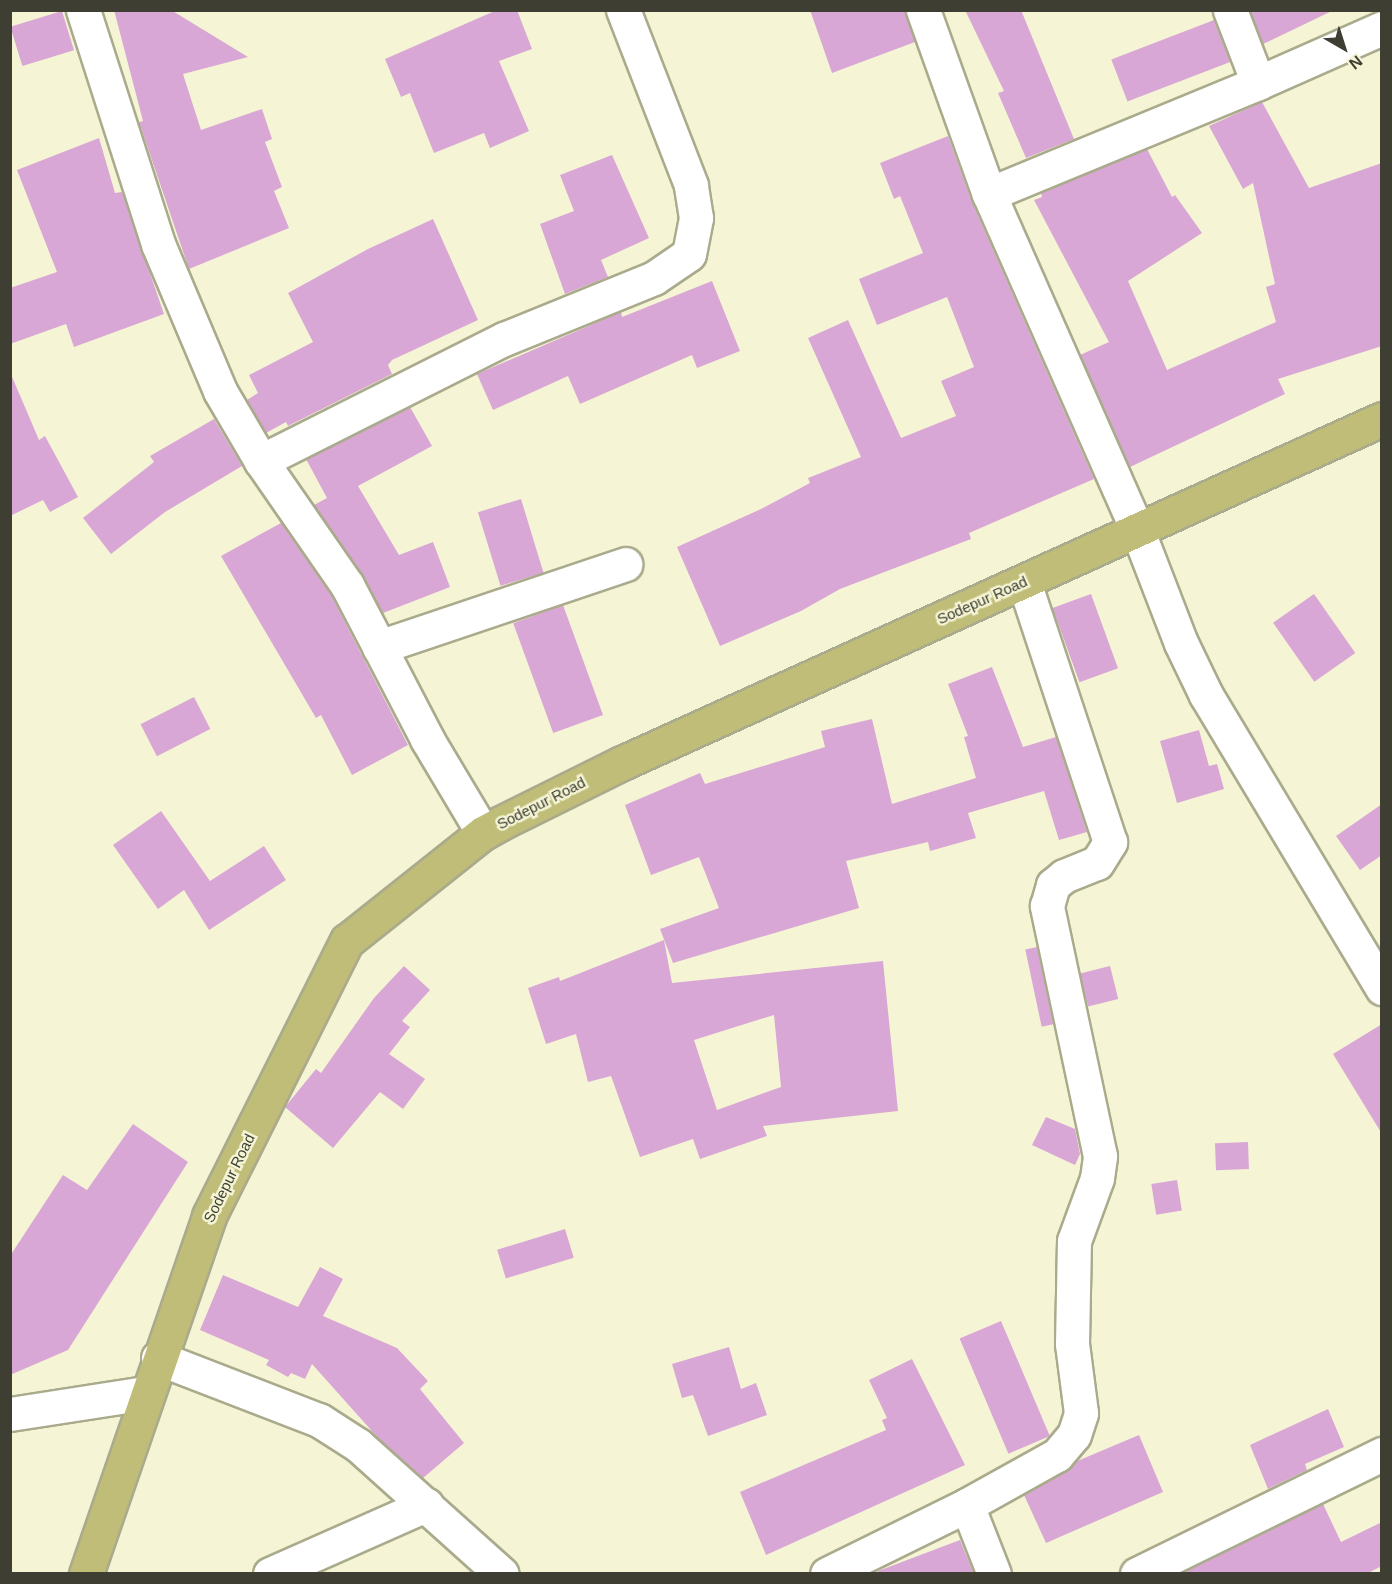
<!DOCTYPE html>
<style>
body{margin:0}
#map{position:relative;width:1392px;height:1584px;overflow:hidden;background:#f5f5d6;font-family:Helvetica,sans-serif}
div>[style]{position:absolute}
.building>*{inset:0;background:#d9a7d5;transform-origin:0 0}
.roads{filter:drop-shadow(2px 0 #aaaa8c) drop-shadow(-2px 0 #aaaa8c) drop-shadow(0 2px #aaaa8c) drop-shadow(0 -2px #aaaa8c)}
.minor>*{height:33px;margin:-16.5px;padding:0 16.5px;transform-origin:16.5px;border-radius:16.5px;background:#fff}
.tertiary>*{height:33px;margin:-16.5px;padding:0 16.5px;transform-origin:16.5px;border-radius:16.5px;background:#fff}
.primary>*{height:33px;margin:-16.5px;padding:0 16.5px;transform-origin:16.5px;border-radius:16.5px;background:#bfbd78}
span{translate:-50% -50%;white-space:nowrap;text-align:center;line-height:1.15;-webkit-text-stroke:5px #f5f5d6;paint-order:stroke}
.street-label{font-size:15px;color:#3e3e32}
.frame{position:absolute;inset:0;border:12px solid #3e3e32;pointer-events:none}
.north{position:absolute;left:1314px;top:18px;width:60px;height:60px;-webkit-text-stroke:4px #f5f5d6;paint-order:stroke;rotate:141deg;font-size:16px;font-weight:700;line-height:24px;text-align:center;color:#3e3e32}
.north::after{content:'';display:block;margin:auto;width:21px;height:27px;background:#3e3e32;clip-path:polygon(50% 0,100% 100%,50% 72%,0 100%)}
</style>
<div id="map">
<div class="building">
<i style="clip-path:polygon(114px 10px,171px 10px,248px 57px,183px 74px,201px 130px,262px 109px,272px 139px,265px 142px,282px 187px,274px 191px,289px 228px,189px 269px,139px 122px,143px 121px)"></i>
<i style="clip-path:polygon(497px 10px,517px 10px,532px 49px,499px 61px,529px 131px,490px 148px,484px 133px,434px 153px,410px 93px,401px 97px,385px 59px)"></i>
<i style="clip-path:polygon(810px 10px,904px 10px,915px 42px,832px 73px)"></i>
<i style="clip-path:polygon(965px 10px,1021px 10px,1074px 139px,1026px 158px,998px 93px,1004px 91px)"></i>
<i style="clip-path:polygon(1250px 10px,1334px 10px,1263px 44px)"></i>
<i style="left:62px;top:11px;width:41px;height:54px;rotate:73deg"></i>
<i style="left:1214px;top:20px;width:45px;height:110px;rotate:69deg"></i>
<i style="clip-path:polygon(1262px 102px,1309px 188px,1382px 163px,1382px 346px,1278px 379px,1285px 394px,1130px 467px,1080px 355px,1109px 342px,1034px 200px,1042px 197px,1041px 193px,1147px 149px,1172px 197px,1175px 195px,1202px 233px,1128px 281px,1167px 370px,1276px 322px,1266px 287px,1275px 284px,1253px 183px,1243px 189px,1209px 126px)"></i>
<i style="clip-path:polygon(948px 136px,972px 202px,1094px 479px,969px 533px,971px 539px,840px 589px,801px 611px,720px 646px,677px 547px,761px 509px,810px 483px,808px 478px,861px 457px,808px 338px,848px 320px,901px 438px,956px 416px,941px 381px,974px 367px,947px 297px,877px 325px,859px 279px,923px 253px,900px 196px,894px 199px,880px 163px)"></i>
<i style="clip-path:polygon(99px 138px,115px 193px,122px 192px,164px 314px,74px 347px,66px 324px,10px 344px,10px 288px,57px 272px,17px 170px)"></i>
<i style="clip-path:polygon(612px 155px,649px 238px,601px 260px,608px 277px,565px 294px,540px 224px,574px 211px,560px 175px)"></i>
<i style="clip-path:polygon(433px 219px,478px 320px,392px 360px,388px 365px,392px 374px,288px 426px,286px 422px,266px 433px,247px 400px,258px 393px,249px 375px,313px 342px,288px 293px,368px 249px)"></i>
<i style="clip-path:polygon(712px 281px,740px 351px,697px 368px,692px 355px,580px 404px,568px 376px,493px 410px,477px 374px,621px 312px,622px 317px)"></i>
<i style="clip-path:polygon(10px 372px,39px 440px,45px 436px,78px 497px,50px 512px,43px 500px,10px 516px)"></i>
<i style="clip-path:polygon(410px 407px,432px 446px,358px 486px,399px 555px,433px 542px,450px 587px,383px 613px,362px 574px,314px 505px,327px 498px,306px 459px)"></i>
<i style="clip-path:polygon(214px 419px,242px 466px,165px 512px,111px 554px,83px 518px,154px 462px,150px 456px)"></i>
<i style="left:521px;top:499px;width:77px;height:45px;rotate:73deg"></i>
<i style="clip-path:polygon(281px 523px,331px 595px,408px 745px,352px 775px,321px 715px,316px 718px,221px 556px)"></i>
<i style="left:1091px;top:594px;width:79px;height:41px;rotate:70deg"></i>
<i style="left:1314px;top:594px;width:72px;height:50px;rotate:55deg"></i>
<i style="left:563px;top:605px;width:117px;height:53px;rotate:70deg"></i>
<i style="clip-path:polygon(992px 667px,1023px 747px,1056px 737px,1087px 832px,1059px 840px,1044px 791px,968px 813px,976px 838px,930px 851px,928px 842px,846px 861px,859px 908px,673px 963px,660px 929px,719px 908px,699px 857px,651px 875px,625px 805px,700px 773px,705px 784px,825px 747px,821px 731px,872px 719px,892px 804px,976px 778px,964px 737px,968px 736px,948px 684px)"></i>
<i style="left:194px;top:697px;width:36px;height:60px;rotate:63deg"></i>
<i style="clip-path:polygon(1199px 730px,1209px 766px,1217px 764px,1224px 789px,1177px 803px,1160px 741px)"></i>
<i style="clip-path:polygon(1382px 804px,1382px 855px,1360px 870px,1336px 836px)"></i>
<i style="clip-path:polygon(161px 811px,210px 881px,264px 846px,286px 880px,209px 930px,184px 890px,158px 909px,113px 845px)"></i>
<i style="clip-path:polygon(evenodd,664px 940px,672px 983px,883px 961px,898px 1111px,763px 1126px,767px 1136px,700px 1159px,693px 1139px,640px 1157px,611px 1076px,588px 1082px,576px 1034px,546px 1044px,528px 988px,559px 977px,560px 981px,664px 940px,774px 1015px,781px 1087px,717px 1110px,694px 1040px,774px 1015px)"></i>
<i style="left:1037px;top:947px;width:79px;height:12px;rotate:78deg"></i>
<i style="clip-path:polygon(404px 966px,430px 990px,402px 1021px,410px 1027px,389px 1054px,425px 1079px,403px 1109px,380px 1092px,333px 1148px,285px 1107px,316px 1069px,321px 1073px,374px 998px)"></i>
<i style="left:1110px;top:966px;width:34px;height:31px;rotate:76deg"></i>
<i style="clip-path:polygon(1382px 1024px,1382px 1134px,1333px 1054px)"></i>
<i style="clip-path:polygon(1046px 1117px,1075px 1129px,1080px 1154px,1075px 1165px,1032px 1145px)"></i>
<i style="clip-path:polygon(133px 1124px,188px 1162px,68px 1350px,10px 1375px,10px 1256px,63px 1175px,87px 1190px)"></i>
<i style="left:1248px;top:1142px;width:27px;height:33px;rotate:88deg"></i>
<i style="left:1177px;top:1180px;width:31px;height:26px;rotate:81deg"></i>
<i style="left:565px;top:1229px;width:30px;height:71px;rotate:73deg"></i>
<i style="clip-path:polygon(320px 1267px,343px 1279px,323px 1316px,397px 1348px,428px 1381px,420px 1389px,464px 1443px,423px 1478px,379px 1439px,312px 1364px,305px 1379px,291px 1373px,288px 1377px,266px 1365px,269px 1360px,200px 1330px,223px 1275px,298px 1307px)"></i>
<i style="left:1001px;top:1321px;width:125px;height:45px;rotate:67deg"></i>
<i style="clip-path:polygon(729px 1347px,741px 1389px,756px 1383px,767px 1415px,708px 1436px,693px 1395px,682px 1398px,672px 1364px)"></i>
<i style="clip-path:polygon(912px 1359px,965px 1465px,766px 1555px,740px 1492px,886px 1430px,882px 1420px,887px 1418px,869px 1380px)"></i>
<i style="clip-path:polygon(1328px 1409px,1344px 1447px,1305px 1464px,1307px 1470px,1268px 1489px,1250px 1445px)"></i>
<i style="clip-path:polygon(1139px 1435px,1163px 1492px,1046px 1543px,1024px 1495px,1075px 1462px)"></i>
<i style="clip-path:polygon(1323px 1504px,1341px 1542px,1382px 1522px,1382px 1566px,1366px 1574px,1181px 1574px)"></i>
<i style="clip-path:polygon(960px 1540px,974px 1574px,879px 1574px,878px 1571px)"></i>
</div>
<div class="roads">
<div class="minor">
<i style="left:923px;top:10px;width:195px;rotate:70.3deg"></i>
<i style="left:989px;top:194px;width:366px;rotate:66.2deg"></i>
<i style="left:1137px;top:529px;width:122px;rotate:68.9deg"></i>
<i style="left:1181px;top:643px;width:58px;rotate:64.3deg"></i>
<i style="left:1206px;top:695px;width:342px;rotate:59deg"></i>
<i style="left:1258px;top:83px;width:136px;rotate:-23.9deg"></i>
<i style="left:989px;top:194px;width:291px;rotate:-22.4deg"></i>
<i style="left:1258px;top:83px;width:78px;rotate:-111deg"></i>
<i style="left:261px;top:461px;width:272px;rotate:-26.7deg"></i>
<i style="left:504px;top:339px;width:162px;rotate:-22.1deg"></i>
<i style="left:654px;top:278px;width:42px;rotate:-34.4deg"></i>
<i style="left:689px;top:254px;width:37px;rotate:-79deg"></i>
<i style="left:696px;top:218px;width:33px;rotate:-99deg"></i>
<i style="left:691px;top:185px;width:188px;rotate:-111.2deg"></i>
<i style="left:379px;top:647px;width:260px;rotate:-18.6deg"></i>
<i style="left:158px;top:1358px;width:173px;rotate:21.1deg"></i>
<i style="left:319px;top:1420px;width:46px;rotate:32.7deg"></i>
<i style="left:358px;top:1445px;width:193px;rotate:41.9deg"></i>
<i style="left:967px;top:1505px;width:103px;rotate:-29.1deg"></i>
<i style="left:1057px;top:1455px;width:26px;rotate:-50deg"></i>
<i style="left:1074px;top:1435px;width:23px;rotate:-72deg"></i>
<i style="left:1081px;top:1413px;width:70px;rotate:-97.4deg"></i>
<i style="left:1072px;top:1344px;width:103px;rotate:-88.9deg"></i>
<i style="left:1074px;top:1241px;width:67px;rotate:-69.9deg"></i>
<i style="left:1097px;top:1178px;width:22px;rotate:-82deg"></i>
<i style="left:1100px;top:1156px;width:256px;rotate:-102deg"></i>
<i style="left:1047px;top:906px;width:22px;rotate:-74deg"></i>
<i style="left:1053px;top:885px;width:14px;rotate:-39deg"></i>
<i style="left:1064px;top:876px;width:35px;rotate:-22deg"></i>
<i style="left:1097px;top:863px;width:25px;rotate:-58deg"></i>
<i style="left:1110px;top:842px;width:274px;rotate:-108.3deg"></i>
<i style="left:270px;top:1574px;width:171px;rotate:-23.9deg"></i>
<i style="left:827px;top:1574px;width:156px;rotate:-26.2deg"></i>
<i style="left:967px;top:1505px;width:74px;rotate:68.6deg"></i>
<i style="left:1137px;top:1574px;width:273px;rotate:-26.1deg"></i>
</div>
<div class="tertiary">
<i style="left:83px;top:10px;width:246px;rotate:72.2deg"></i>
<i style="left:158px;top:244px;width:160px;rotate:67.1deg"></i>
<i style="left:220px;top:391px;width:81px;rotate:59.6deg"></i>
<i style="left:261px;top:461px;width:151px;rotate:55.3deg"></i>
<i style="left:347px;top:585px;width:174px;rotate:62.5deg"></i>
<i style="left:427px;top:739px;width:109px;rotate:59.2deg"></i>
<i style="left:10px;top:1414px;width:138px;rotate:-8.8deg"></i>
</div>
<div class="primary">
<i style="left:86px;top:1574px;width:379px;rotate:-71deg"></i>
<i style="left:209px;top:1216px;width:308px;rotate:-63.4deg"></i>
<i style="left:347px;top:941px;width:174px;rotate:-38.5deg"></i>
<i style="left:483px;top:833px;width:21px;rotate:-29deg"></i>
<i style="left:501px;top:823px;width:135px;rotate:-26.4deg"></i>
<i style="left:622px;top:763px;width:834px;rotate:-24.35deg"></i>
</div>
</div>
<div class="street-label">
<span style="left:982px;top:600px;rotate:-24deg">Sodepur Road</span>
<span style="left:541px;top:803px;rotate:-27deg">Sodepur Road</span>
<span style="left:229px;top:1178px;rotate:-64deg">Sodepur Road</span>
</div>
<div class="frame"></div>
<div class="north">N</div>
</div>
